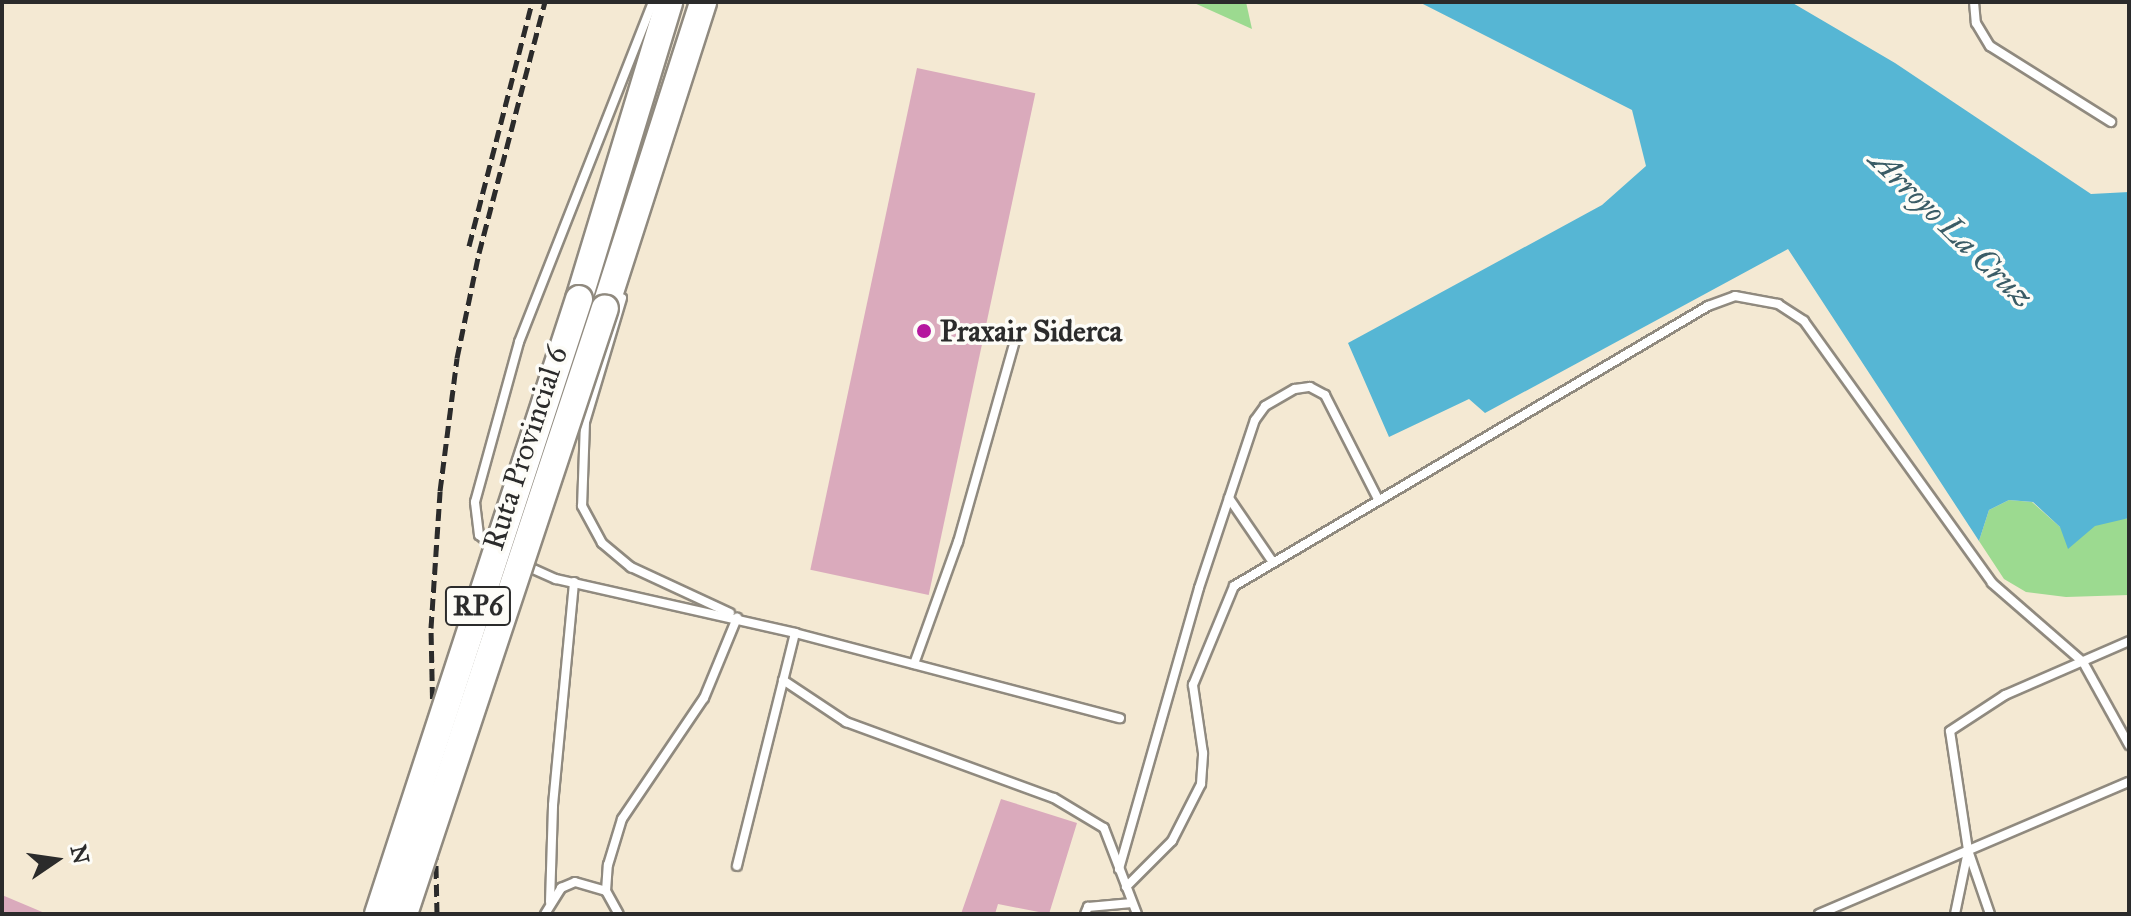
<!DOCTYPE html>
<style>
body{margin:0}
#map{position:relative;width:2131px;height:916px;overflow:hidden;background:#f4e9d3;font-family:"IM FELL Great Primer",serif}
div>[style]{position:absolute}
.green>*{inset:0;background:#9cda90}
.water>*{inset:0;background:#56b6d4}
.building>*{inset:0;background:#daaabc;transform-origin:0 0}
.roads{filter:drop-shadow(2px 0 #908a7f) drop-shadow(-2px 0 #908a7f) drop-shadow(0 2px #908a7f) drop-shadow(0 -2px #908a7f)}
.service>*{height:8px;margin:-4px;padding:0 4px;transform-origin:4px;border-radius:4px;background:#fff}
.trunk>*{height:26px;margin:-13px;padding:0 13px;transform-origin:13px;border-radius:13px;background:#fff}
.rail>*{height:5px;margin-top:-2.5px;transform-origin:0;background:repeating-linear-gradient(90deg,#2b2b2b 0 12px,transparent 0 18px)}
.bridges{filter:drop-shadow(2px 0 #908a7f) drop-shadow(-2px 0 #908a7f) drop-shadow(0 2px #908a7f) drop-shadow(0 -2px #908a7f)}
.trunk-bridge>*{height:26px;margin:-13px;padding:0 13px;transform-origin:13px;border-radius:13px;background:#fff}
.dots>*{width:22px;height:22px;translate:-50% -50%;box-sizing:border-box;border:4px solid #fdfcf7;border-radius:50%}
span{translate:-50% -50%;white-space:nowrap;text-align:center;line-height:1.15;-webkit-text-stroke:7px #fdfcf7;paint-order:stroke}
.shield-label span{padding:2px 6px;background:#fdfcf7;border:2px solid;border-radius:6px;-webkit-text-stroke-width:0}
.shield-label{font-size:28px;color:#2b2b2b;font-weight:700}
.poi-label{font-size:30px;color:#2b2b2b;font-weight:700}
.left{translate:0 -50%;text-align:left}
.street-label{font-size:30px;color:#2b2b2b}
.water-label{font-size:32px;color:#3a5c66;font-style:italic}
.frame{position:absolute;inset:0;border:4px solid #2b2b2b;pointer-events:none}
.north{position:absolute;left:16px;top:820px;width:80px;height:80px;-webkit-text-stroke:6px #fdfcf7;paint-order:stroke;rotate:77deg;font-size:22px;font-weight:700;line-height:32px;text-align:center;color:#2b2b2b}
.north::after{content:'';display:block;margin:auto;width:28px;height:36px;background:#2b2b2b;clip-path:polygon(50% 0,100% 100%,50% 72%,0 100%)}
</style>
<div id="map">
<div class="green">
<i style="clip-path:polygon(1192px 2px,1246px 2px,1252px 29px)"></i>
<i style="clip-path:polygon(2009px 500px,2032px 502px,2060px 527px,2129px 518px,2129px 595px,2066px 597px,2026px 592px,2004px 579px,1979px 541px,1989px 510px)"></i>
</div>
<div class="water">
<i style="clip-path:polygon(1419px 2px,1791px 2px,1895px 63px,2091px 194px,2129px 192px,2129px 518px,2095px 526px,2068px 549px,2060px 527px,2033px 502px,2009px 500px,1989px 510px,1979px 541px,1788px 249px,1485px 413px,1469px 399px,1389px 437px,1348px 343px,1602px 205px,1646px 166px,1632px 110px)"></i>
</div>
<div class="building">
<i style="left:917px;top:68px;width:121px;height:513px;rotate:12deg"></i>
<i style="clip-path:polygon(1001px 799px,1077px 823px,1049px 914px,998px 904px,995px 914px,961px 914px)"></i>
<i style="clip-path:polygon(2px 895px,47px 914px,2px 914px)"></i>
</div>
<div class="roads">
<div class="service">
<i style="left:1974px;top:2px;width:21px;rotate:85deg"></i>
<i style="left:1976px;top:23px;width:27px;rotate:59deg"></i>
<i style="left:1990px;top:46px;width:143px;rotate:32.1deg"></i>
<i style="left:622px;top:298px;width:129px;rotate:106.6deg"></i>
<i style="left:585px;top:422px;width:84px;rotate:92deg"></i>
<i style="left:582px;top:506px;width:42px;rotate:61.6deg"></i>
<i style="left:602px;top:543px;width:38px;rotate:40deg"></i>
<i style="left:631px;top:567px;width:109px;rotate:24.9deg"></i>
<i style="left:1229px;top:498px;width:76px;rotate:55.7deg"></i>
<i style="left:494px;top:547px;width:19px;rotate:-141deg"></i>
<i style="left:479px;top:535px;width:33px;rotate:-97deg"></i>
<i style="left:475px;top:502px;width:166px;rotate:-74.6deg"></i>
<i style="left:519px;top:342px;width:365px;rotate:-68.5deg"></i>
<i style="left:522px;top:564px;width:37px;rotate:24deg"></i>
<i style="left:556px;top:579px;width:245px;rotate:12.7deg"></i>
<i style="left:795px;top:633px;width:240px;rotate:104deg"></i>
<i style="left:795px;top:633px;width:336px;rotate:14.7deg"></i>
<i style="left:914px;top:664px;width:130px;rotate:-70.2deg"></i>
<i style="left:958px;top:542px;width:210px;rotate:-74.2deg"></i>
<i style="left:783px;top:680px;width:76px;rotate:33.7deg"></i>
<i style="left:846px;top:722px;width:221px;rotate:20.1deg"></i>
<i style="left:1054px;top:798px;width:58px;rotate:31deg"></i>
<i style="left:1104px;top:828px;width:92px;rotate:69deg"></i>
<i style="left:1119px;top:869px;width:292px;rotate:-74.1deg"></i>
<i style="left:1199px;top:588px;width:177px;rotate:-71.6deg"></i>
<i style="left:1255px;top:420px;width:17px;rotate:-54deg"></i>
<i style="left:1265px;top:406px;width:34px;rotate:-30deg"></i>
<i style="left:1295px;top:389px;width:15px;rotate:-8deg"></i>
<i style="left:1310px;top:387px;width:17px;rotate:28deg"></i>
<i style="left:1325px;top:395px;width:117px;rotate:63deg"></i>
<i style="left:1126px;top:887px;width:65px;rotate:-45deg"></i>
<i style="left:1172px;top:841px;width:64px;rotate:-63deg"></i>
<i style="left:1201px;top:784px;width:31px;rotate:-86deg"></i>
<i style="left:1203px;top:753px;width:69px;rotate:-98.4deg"></i>
<i style="left:1193px;top:685px;width:107px;rotate:-67.5deg"></i>
<i style="left:1234px;top:586px;width:551px;rotate:-30.57deg"></i>
<i style="left:1708px;top:306px;width:29px;rotate:-20deg"></i>
<i style="left:1735px;top:296px;width:44px;rotate:10.5deg"></i>
<i style="left:1778px;top:304px;width:31px;rotate:33deg"></i>
<i style="left:1804px;top:321px;width:322px;rotate:54.3deg"></i>
<i style="left:1992px;top:583px;width:121px;rotate:41deg"></i>
<i style="left:2083px;top:662px;width:95px;rotate:61deg"></i>
<i style="left:606px;top:891px;width:26px;rotate:-86deg"></i>
<i style="left:608px;top:865px;width:48px;rotate:-73.1deg"></i>
<i style="left:622px;top:819px;width:146px;rotate:-55.9deg"></i>
<i style="left:704px;top:698px;width:87px;rotate:-67.6deg"></i>
<i style="left:550px;top:902px;width:97px;rotate:-88.2deg"></i>
<i style="left:553px;top:805px;width:224px;rotate:-84.6deg"></i>
<i style="left:545px;top:914px;width:31px;rotate:-58deg"></i>
<i style="left:561px;top:888px;width:15px;rotate:-23deg"></i>
<i style="left:575px;top:882px;width:32px;rotate:16deg"></i>
<i style="left:606px;top:891px;width:26px;rotate:61deg"></i>
<i style="left:1085px;top:914px;width:8px;rotate:-67deg"></i>
<i style="left:1088px;top:907px;width:44px;rotate:-5.2deg"></i>
<i style="left:1819px;top:914px;width:337px;rotate:-23.1deg"></i>
<i style="left:1955px;top:914px;width:64px;rotate:-78.3deg"></i>
<i style="left:1990px;top:914px;width:68px;rotate:-109deg"></i>
<i style="left:1968px;top:850px;width:120px;rotate:-98.6deg"></i>
<i style="left:1950px;top:731px;width:66px;rotate:-33.2deg"></i>
<i style="left:2005px;top:695px;width:135px;rotate:-23.5deg"></i>
</div>
<div class="trunk">
<i style="left:579px;top:299px;width:310px;rotate:-73.1deg"></i>
<i style="left:605px;top:308px;width:321px;rotate:-72.2deg"></i>
</div>
</div>
<div class="rail">
<i style="left:469px;top:246px;width:252px;rotate:-75.5deg"></i>
<i style="left:437px;top:914px;width:286px;rotate:-91.2deg"></i>
<i style="left:431px;top:628px;width:137px;rotate:-86.2deg"></i>
<i style="left:440px;top:491px;width:134px;rotate:-82.7deg"></i>
<i style="left:457px;top:358px;width:107px;rotate:-78.2deg"></i>
<i style="left:479px;top:253px;width:260px;rotate:-75.3deg"></i>
</div>
<div class="bridges">
<div class="trunk-bridge">
<i style="left:378px;top:914px;width:647px;rotate:-71.9deg"></i>
<i style="left:404px;top:914px;width:638px;rotate:-71.65deg"></i>
</div>
</div>
<div class="dots">
<i style="left:924px;top:331px;background:#b5179e"></i>
</div>
<div class="shield-label">
<span style="left:478px;top:606px">RP6</span>
</div>
<div class="poi-label">
<span class="left" style="left:940px;top:331px">Praxair Siderca</span>
</div>
<div class="street-label">
<span style="left:525px;top:448px;rotate:-72deg">Ruta Provincial 6</span>
</div>
<div class="water-label">
<span style="left:1951px;top:229px;rotate:44deg">Arroyo La Cruz</span>
</div>
<div class="frame"></div>
<div class="north">N</div>
</div>
